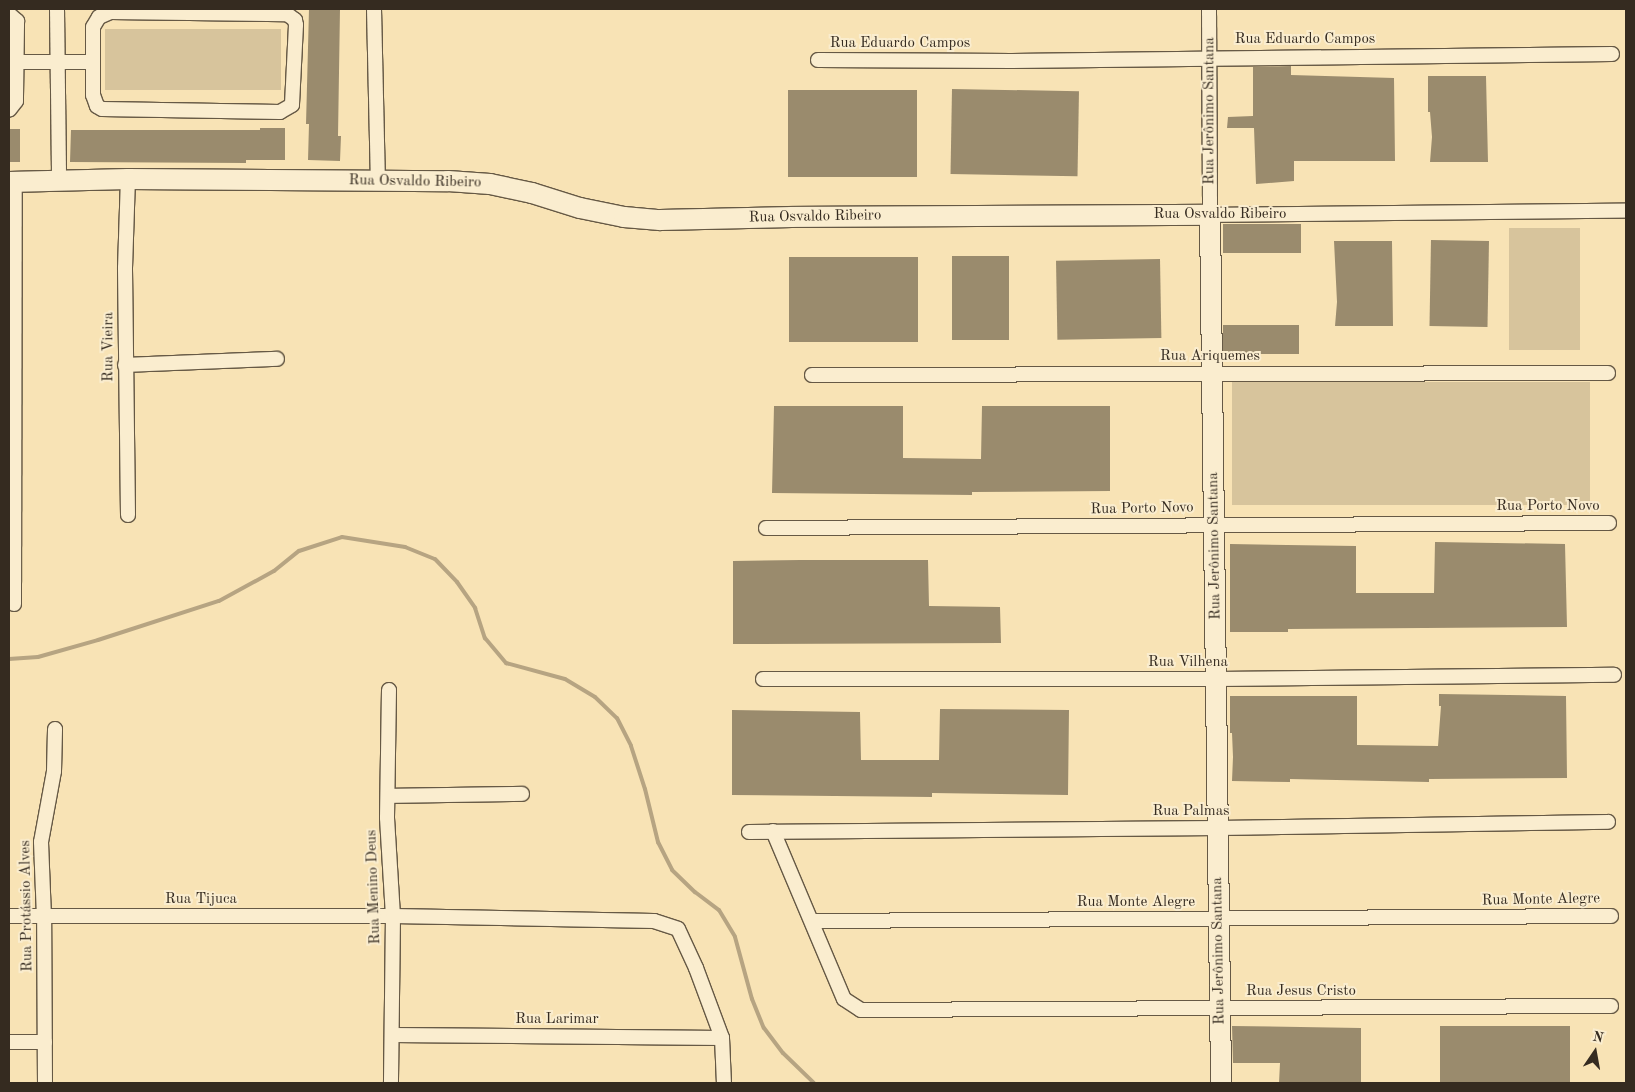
<!DOCTYPE html>
<meta charset="utf-8">
<style>
body{margin:0}
#map{position:relative;width:1635px;height:1092px;overflow:hidden;background:#f8e3b5;font-family:"Old Standard TT",serif}
div>[style]{position:absolute}
.green>*{inset:0;background:#d7c49c;transform-origin:0 0}
.stream>*{height:4px;margin:-2px;padding:0 2px;transform-origin:2px;border-radius:2px;background:#b6a482}
.building>*{inset:0;background:#9a8b6d;transform-origin:0 0}
.roads{filter:drop-shadow(1px 0 #665945) drop-shadow(-1px 0 #665945) drop-shadow(0 1px #665945) drop-shadow(0 -1px #665945)}
.street>*{height:14px;margin:-7px;padding:0 7px;transform-origin:7px;border-radius:7px;background:#faedcf}
.secondary>*{height:20px;margin:-10px;padding:0 10px;transform-origin:10px;border-radius:10px;background:#faedcf}
span{translate:-50% -50%;white-space:nowrap;text-align:center;line-height:1.15;-webkit-text-stroke:4px #faedcf;paint-order:stroke}
.street-label{font-size:15px;color:#352b20}
.frame{position:absolute;inset:0;border:10px solid #352b20;pointer-events:none}
.north{position:absolute;left:1570px;top:1027px;width:50px;height:50px;-webkit-text-stroke:4px #faedcf;paint-order:stroke;rotate:12deg;font-size:14px;font-weight:700;line-height:20px;text-align:center;color:#352b20}
.north::after{content:'';display:block;margin:auto;width:18px;height:22px;background:#352b20;clip-path:polygon(50% 0,100% 100%,50% 72%,0 100%)}
</style>
<div id="map">
<div class="green">
<i style="left:105px;top:29px;width:176px;height:61px"></i>
<i style="left:1509px;top:228px;width:71px;height:122px"></i>
<i style="left:1590px;top:382px;width:123px;height:358px;rotate:90deg"></i>
</div>
<div class="stream">
<i style="left:9px;top:659px;width:29px;rotate:-4deg"></i>
<i style="left:38px;top:657px;width:62px;rotate:-15.8deg"></i>
<i style="left:98px;top:640px;width:127px;rotate:-17.9deg"></i>
<i style="left:219px;top:601px;width:63px;rotate:-28.6deg"></i>
<i style="left:274px;top:571px;width:32px;rotate:-39deg"></i>
<i style="left:299px;top:551px;width:45px;rotate:-18deg"></i>
<i style="left:342px;top:537px;width:64px;rotate:9deg"></i>
<i style="left:405px;top:547px;width:32px;rotate:22deg"></i>
<i style="left:435px;top:559px;width:32px;rotate:46deg"></i>
<i style="left:457px;top:582px;width:32px;rotate:55deg"></i>
<i style="left:475px;top:608px;width:32px;rotate:72deg"></i>
<i style="left:485px;top:638px;width:33px;rotate:50deg"></i>
<i style="left:506px;top:663px;width:61px;rotate:15.2deg"></i>
<i style="left:565px;top:679px;width:35px;rotate:31deg"></i>
<i style="left:595px;top:697px;width:30px;rotate:44deg"></i>
<i style="left:617px;top:718px;width:31px;rotate:63deg"></i>
<i style="left:631px;top:746px;width:45px;rotate:72deg"></i>
<i style="left:645px;top:789px;width:55px;rotate:76.2deg"></i>
<i style="left:658px;top:842px;width:31px;rotate:63deg"></i>
<i style="left:672px;top:870px;width:32px;rotate:44deg"></i>
<i style="left:695px;top:892px;width:30px;rotate:37deg"></i>
<i style="left:719px;top:910px;width:31px;rotate:59deg"></i>
<i style="left:735px;top:937px;width:64px;rotate:74.7deg"></i>
<i style="left:752px;top:999px;width:31px;rotate:68deg"></i>
<i style="left:764px;top:1028px;width:31px;rotate:53deg"></i>
<i style="left:783px;top:1053px;width:43px;rotate:44.1deg"></i>
</div>
<div class="building">
<i style="clip-path:polygon(309px 9px,340px 9px,338px 136px,341px 136px,340px 161px,308px 160px,309px 124px,306px 124px)"></i>
<i style="clip-path:polygon(1291px 66px,1291px 75px,1394px 78px,1395px 161px,1294px 161px,1294px 181px,1256px 184px,1254px 128px,1227px 128px,1228px 117px,1253px 116px,1253px 67px)"></i>
<i style="clip-path:polygon(1428px 76px,1486px 76px,1488px 162px,1430px 162px,1432px 137px,1430px 112px,1428px 112px)"></i>
<i style="left:952px;top:89px;width:127px;height:85px;rotate:1deg"></i>
<i style="left:788px;top:90px;width:129px;height:87px"></i>
<i style="clip-path:polygon(260px 128px,285px 128px,285px 160px,246px 160px,246px 163px,70px 162px,71px 130px,260px 130px)"></i>
<i style="left:9px;top:129px;width:11px;height:33px"></i>
<i style="left:1223px;top:224px;width:78px;height:29px"></i>
<i style="left:1431px;top:240px;width:58px;height:86px;rotate:1deg"></i>
<i style="clip-path:polygon(1334px 241px,1392px 241px,1393px 326px,1335px 326px,1337px 302px)"></i>
<i style="left:952px;top:256px;width:57px;height:84px"></i>
<i style="left:789px;top:257px;width:129px;height:85px"></i>
<i style="left:1160px;top:259px;width:79px;height:104px;rotate:89deg"></i>
<i style="left:1223px;top:325px;width:76px;height:29px"></i>
<i style="clip-path:polygon(774px 406px,903px 406px,903px 458px,981px 459px,982px 406px,1110px 406px,1110px 491px,972px 492px,972px 495px,772px 493px)"></i>
<i style="clip-path:polygon(1435px 542px,1565px 544px,1567px 627px,1288px 629px,1288px 632px,1230px 632px,1230px 544px,1356px 546px,1356px 593px,1434px 593px)"></i>
<i style="clip-path:polygon(801px 560px,928px 560px,929px 606px,1000px 607px,1001px 643px,733px 644px,733px 561px)"></i>
<i style="clip-path:polygon(1439px 694px,1566px 696px,1567px 778px,1429px 779px,1429px 782px,1290px 779px,1290px 782px,1232px 781px,1233px 757px,1232px 733px,1230px 733px,1230px 696px,1357px 696px,1357px 745px,1438px 746px,1441px 706px,1439px 706px)"></i>
<i style="clip-path:polygon(940px 709px,1069px 710px,1068px 795px,932px 793px,932px 797px,732px 795px,732px 710px,860px 712px,861px 760px,939px 760px)"></i>
<i style="clip-path:polygon(1232px 1026px,1361px 1028px,1361px 1083px,1279px 1083px,1280px 1063px,1233px 1063px)"></i>
<i style="left:1440px;top:1026px;width:130px;height:57px"></i>
</div>
<div class="roads">
<div class="street">
<i style="left:57px;top:9px;width:172px;rotate:89.3deg"></i>
<i style="left:374px;top:9px;width:172px;rotate:88.7deg"></i>
<i style="left:1209px;top:9px;width:206px;rotate:89.7deg"></i>
<i style="left:1210px;top:215px;width:416px;rotate:-0.6deg"></i>
<i style="left:111px;top:12px;width:176px;rotate:0.7deg"></i>
<i style="left:287px;top:14px;width:10px;rotate:37deg"></i>
<i style="left:295px;top:20px;width:5px;rotate:79deg"></i>
<i style="left:296px;top:25px;width:80px;rotate:92.9deg"></i>
<i style="left:292px;top:105px;width:14px;rotate:150deg"></i>
<i style="left:280px;top:112px;width:178px;rotate:-179deg"></i>
<i style="left:102px;top:109px;width:6px;rotate:-149deg"></i>
<i style="left:97px;top:106px;width:12px;rotate:-110deg"></i>
<i style="left:93px;top:95px;width:68px;rotate:-90deg"></i>
<i style="left:93px;top:27px;width:12px;rotate:-59deg"></i>
<i style="left:99px;top:17px;width:13px;rotate:-23deg"></i>
<i style="left:9px;top:14px;width:11px;rotate:41deg"></i>
<i style="left:17px;top:21px;width:4px;rotate:90deg"></i>
<i style="left:17px;top:25px;width:76px;rotate:90.8deg"></i>
<i style="left:16px;top:101px;width:11px;rotate:128deg"></i>
<i style="left:818px;top:60px;width:194px;rotate:0.3deg"></i>
<i style="left:1012px;top:61px;width:600px;rotate:-0.67deg"></i>
<i style="left:17px;top:62px;width:76px"></i>
<i style="left:125px;top:365px;width:152px;rotate:-2.3deg"></i>
<i style="left:812px;top:375px;width:796px;rotate:-0.14deg"></i>
<i style="left:128px;top:515px;width:247px;rotate:-90.7deg"></i>
<i style="left:125px;top:268px;width:89px;rotate:-88.1deg"></i>
<i style="left:766px;top:528px;width:843px;rotate:-0.34deg"></i>
<i style="left:14px;top:604px;width:422px;rotate:-89.9deg"></i>
<i style="left:763px;top:679px;width:454px"></i>
<i style="left:1217px;top:679px;width:397px;rotate:-0.6deg"></i>
<i style="left:389px;top:690px;width:128px;rotate:90.9deg"></i>
<i style="left:387px;top:818px;width:98px;rotate:86.5deg"></i>
<i style="left:393px;top:916px;width:167px;rotate:90.7deg"></i>
<i style="left:389px;top:796px;width:133px;rotate:-0.9deg"></i>
<i style="left:773px;top:831px;width:182px;rotate:67.1deg"></i>
<i style="left:844px;top:999px;width:20px;rotate:33deg"></i>
<i style="left:861px;top:1010px;width:750px;rotate:-0.31deg"></i>
<i style="left:749px;top:832px;width:469px;rotate:-0.5deg"></i>
<i style="left:1218px;top:828px;width:390px;rotate:-0.9deg"></i>
<i style="left:9px;top:916px;width:384px"></i>
<i style="left:393px;top:916px;width:261px;rotate:1.1deg"></i>
<i style="left:654px;top:921px;width:25px;rotate:18deg"></i>
<i style="left:678px;top:929px;width:43px;rotate:65.2deg"></i>
<i style="left:696px;top:968px;width:75px;rotate:69.6deg"></i>
<i style="left:722px;top:1038px;width:45px;rotate:87.5deg"></i>
<i style="left:812px;top:921px;width:799px;rotate:-0.36deg"></i>
<i style="left:392px;top:1035px;width:330px;rotate:0.5deg"></i>
<i style="left:9px;top:1042px;width:36px"></i>
<i style="left:45px;top:1083px;width:166px;rotate:-90.3deg"></i>
<i style="left:44px;top:917px;width:75px;rotate:-92.3deg"></i>
<i style="left:41px;top:842px;width:72px;rotate:-79.6deg"></i>
<i style="left:54px;top:771px;width:42px;rotate:-88.6deg"></i>
</div>
<div class="secondary">
<i style="left:9px;top:182px;width:119px;rotate:-1.4deg"></i>
<i style="left:128px;top:179px;width:320px;rotate:0.4deg"></i>
<i style="left:448px;top:181px;width:42px;rotate:4.1deg"></i>
<i style="left:490px;top:184px;width:43px;rotate:12.1deg"></i>
<i style="left:532px;top:193px;width:50px;rotate:17.4deg"></i>
<i style="left:580px;top:208px;width:45px;rotate:11.6deg"></i>
<i style="left:624px;top:217px;width:36px;rotate:5deg"></i>
<i style="left:660px;top:220px;width:132px;rotate:-1.3deg"></i>
<i style="left:792px;top:217px;width:418px;rotate:-0.3deg"></i>
<i style="left:1210px;top:215px;width:868px;rotate:89.27deg"></i>
</div>
</div>
<div class="street-label">
<span style="left:1305px;top:40px">Rua Eduardo Campos</span>
<span style="left:900px;top:44px">Rua Eduardo Campos</span>
<span style="left:1210px;top:111px;rotate:-90deg">Rua Jerônimo Santana</span>
<span style="left:415px;top:182px;rotate:1deg">Rua Osvaldo Ribeiro</span>
<span style="left:1220px;top:215px">Rua Osvaldo Ribeiro</span>
<span style="left:815px;top:217px;rotate:-1deg">Rua Osvaldo Ribeiro</span>
<span style="left:109px;top:347px;rotate:-90deg">Rua Vieira</span>
<span style="left:1210px;top:357px">Rua Ariquemes</span>
<span style="left:1548px;top:507px">Rua Porto Novo</span>
<span style="left:1142px;top:509px;rotate:-1deg">Rua Porto Novo</span>
<span style="left:1215px;top:546px;rotate:-91deg">Rua Jerônimo Santana</span>
<span style="left:1188px;top:663px">Rua Vilhena</span>
<span style="left:1191px;top:812px">Rua Palmas</span>
<span style="left:374px;top:887px;rotate:-92deg">Rua Menino Deus</span>
<span style="left:201px;top:900px">Rua Tijuca</span>
<span style="left:1541px;top:900px;rotate:-1deg">Rua Monte Alegre</span>
<span style="left:1136px;top:903px">Rua Monte Alegre</span>
<span style="left:27px;top:906px;rotate:-91deg">Rua Protássio Alves</span>
<span style="left:1219px;top:951px;rotate:-91deg">Rua Jerônimo Santana</span>
<span style="left:1301px;top:992px">Rua Jesus Cristo</span>
<span style="left:557px;top:1020px">Rua Larimar</span>
</div>
<div class="frame"></div>
<div class="north">N</div>
</div>
